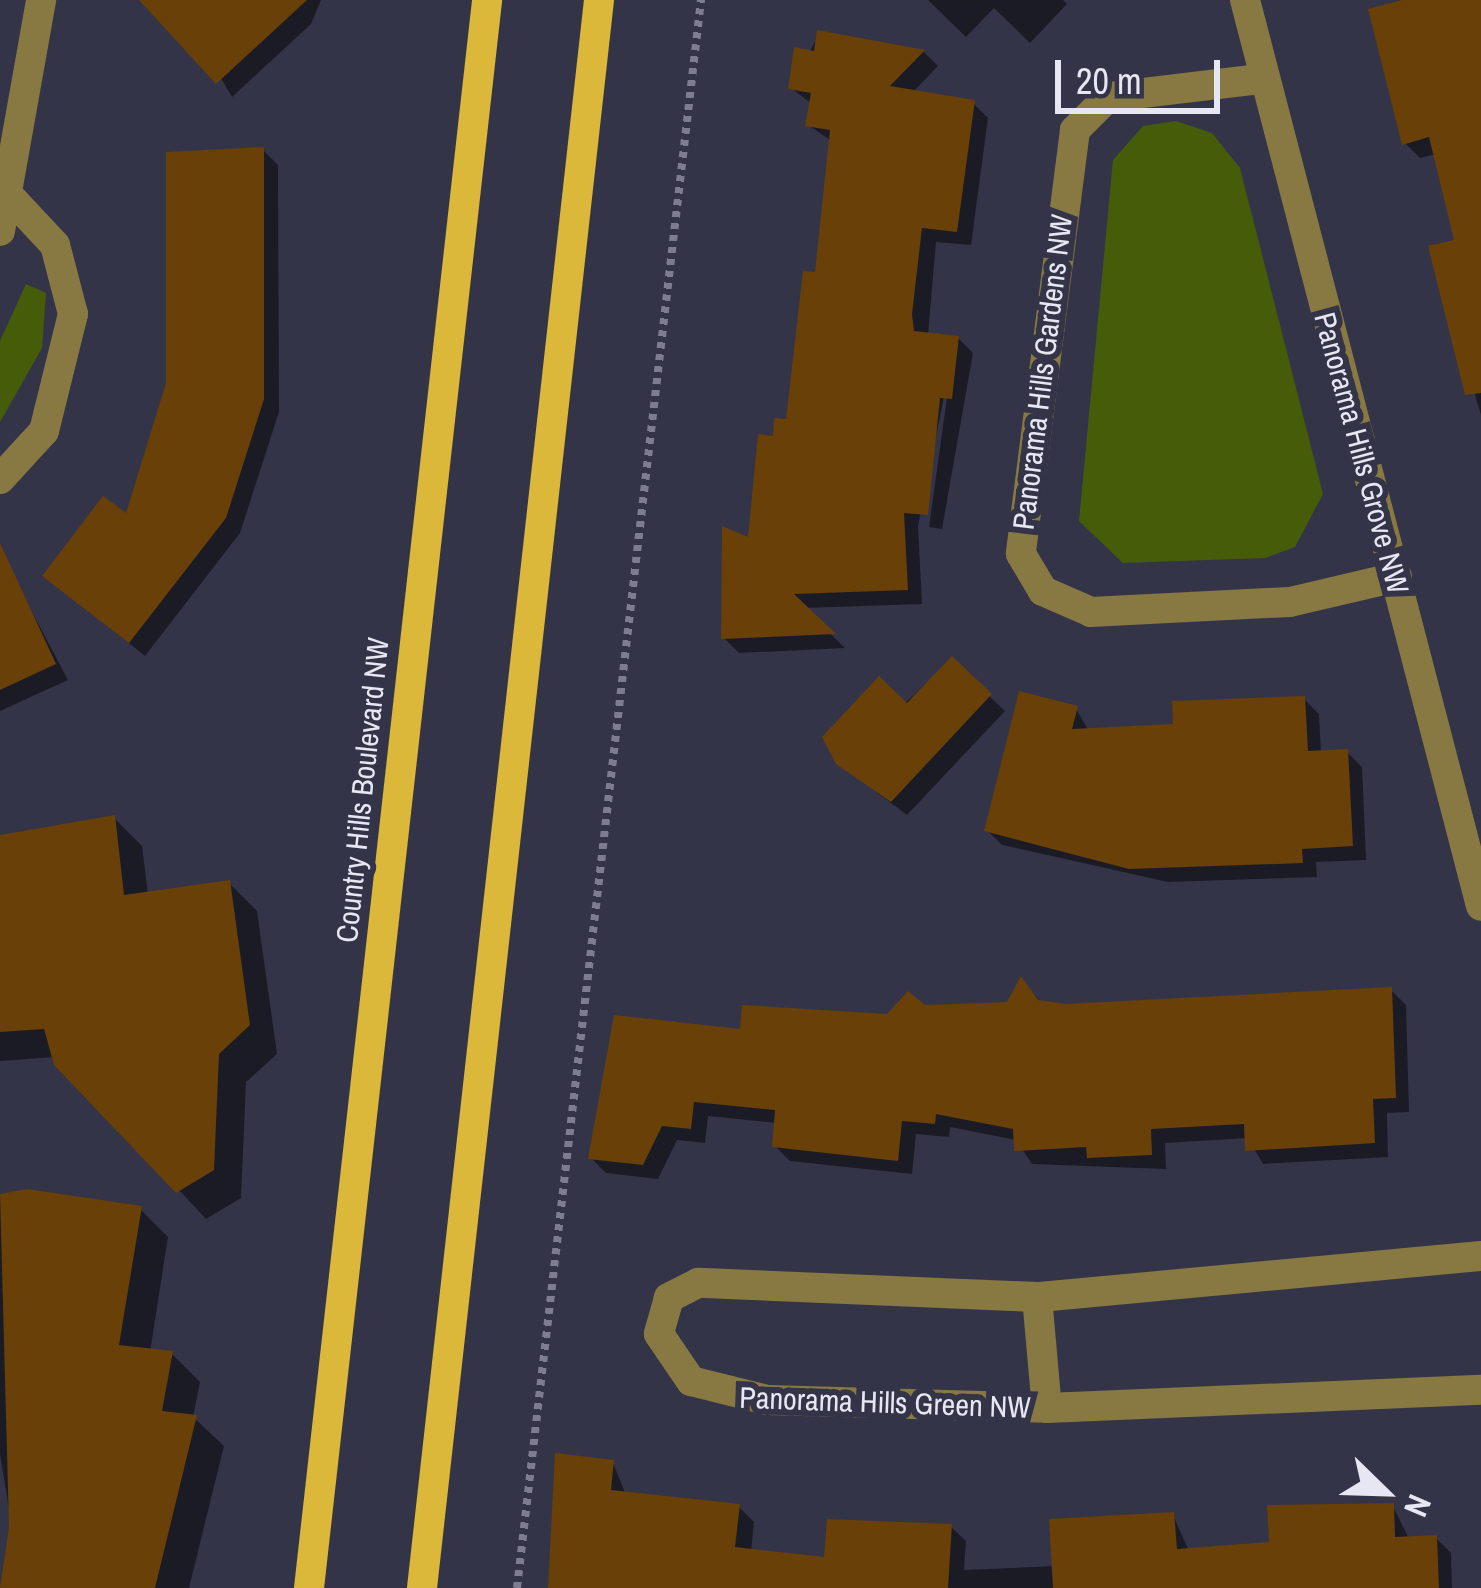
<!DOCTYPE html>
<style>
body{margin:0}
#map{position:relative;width:1481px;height:1588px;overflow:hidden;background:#333448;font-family:"Archivo Narrow",sans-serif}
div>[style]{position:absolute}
.green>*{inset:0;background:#475c09}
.shadow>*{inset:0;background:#0007}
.building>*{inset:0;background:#694007}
.path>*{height:8px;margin-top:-4px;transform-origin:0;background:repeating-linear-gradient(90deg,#7d7d8f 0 6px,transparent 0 12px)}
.minor>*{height:30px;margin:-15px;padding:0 15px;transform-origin:15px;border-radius:15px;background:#887842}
.major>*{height:30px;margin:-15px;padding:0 15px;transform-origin:15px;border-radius:15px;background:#dbb73a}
span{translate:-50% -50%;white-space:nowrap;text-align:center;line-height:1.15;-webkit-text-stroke:12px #333448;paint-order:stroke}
.street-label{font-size:30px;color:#e7e7f4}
.north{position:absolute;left:1325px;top:1432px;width:120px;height:120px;-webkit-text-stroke:9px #333448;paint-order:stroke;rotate:113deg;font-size:33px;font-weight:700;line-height:48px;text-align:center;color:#e7e7f4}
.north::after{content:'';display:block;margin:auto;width:42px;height:54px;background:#e7e7f4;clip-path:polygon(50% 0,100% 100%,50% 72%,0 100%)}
.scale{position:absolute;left:1055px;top:60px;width:165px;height:54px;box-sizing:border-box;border:6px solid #e7e7f4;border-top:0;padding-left:15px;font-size:36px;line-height:42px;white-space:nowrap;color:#e7e7f4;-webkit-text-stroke:9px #333448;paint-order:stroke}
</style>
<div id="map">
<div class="green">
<i style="clip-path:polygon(1176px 121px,1212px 133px,1240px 168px,1323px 494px,1295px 547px,1265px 558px,1123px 563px,1079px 521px,1113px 160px,1143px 126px)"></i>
<i style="clip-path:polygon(26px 284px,46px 293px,42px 348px,0 422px,0 341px)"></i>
</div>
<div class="shadow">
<i style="clip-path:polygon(175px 0,321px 0,311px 24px,232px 97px)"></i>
<i style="clip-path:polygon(928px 0,1063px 0,1067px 4px,1030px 43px,994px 8px,966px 37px)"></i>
<i style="clip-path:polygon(1411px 0,1481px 0,1481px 415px,1431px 248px,1457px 242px,1436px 154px,1420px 158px,1405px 143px)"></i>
<i style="clip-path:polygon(819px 34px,924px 52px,938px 66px,912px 93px,973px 103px,988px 118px,971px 245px,936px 242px,928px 335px,958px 338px,973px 353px,942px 529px,929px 527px,954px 347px,918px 526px,922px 604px,804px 608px,845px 648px,739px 653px,724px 638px,789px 422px,818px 276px,832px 141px,808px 125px,812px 104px,791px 88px)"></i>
<i style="clip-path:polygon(263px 150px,278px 165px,279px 412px,240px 533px,145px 656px,46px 576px,127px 518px)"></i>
<i style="clip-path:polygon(15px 580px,68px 680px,0 711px,0 587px)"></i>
<i style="clip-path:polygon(952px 661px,1005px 711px,907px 815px,838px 763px)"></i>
<i style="clip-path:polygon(1304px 699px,1319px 714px,1321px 753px,1347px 752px,1362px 767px,1366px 860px,1316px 862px,1317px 877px,1168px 882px,1002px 845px,987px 830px,1076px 709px,1089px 731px,1176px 727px)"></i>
<i style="clip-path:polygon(114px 818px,142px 846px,148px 894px,229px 883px,257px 911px,277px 1054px,246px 1082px,241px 1198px,206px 1219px,55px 1057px,0 1061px,0 838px)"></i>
<i style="clip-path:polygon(1022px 981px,1042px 1004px,1066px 1007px,1391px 990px,1406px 1005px,1409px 1112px,1387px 1113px,1388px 1157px,1263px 1164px,1248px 1138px,1165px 1143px,1166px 1169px,1032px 1164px,1016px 1140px,950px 1127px,949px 1137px,916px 1134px,912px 1174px,790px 1161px,775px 1146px,777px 1123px,708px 1116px,705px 1143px,677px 1140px,658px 1179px,606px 1173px,591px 1158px,742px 1032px,1009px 1005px)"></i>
<i style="clip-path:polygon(27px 1192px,140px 1209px,168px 1237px,150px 1352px,172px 1354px,200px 1382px,193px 1417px,224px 1446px,189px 1588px,1px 1588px,12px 1527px,0 1454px,0 1197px)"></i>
<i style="clip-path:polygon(613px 1463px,626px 1495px,739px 1507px,754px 1522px,751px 1552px,827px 1560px,830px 1521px,951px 1527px,966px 1541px,964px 1570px,1055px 1566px,1173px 1515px,1189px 1551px,1272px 1545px,1393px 1506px,1409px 1539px,1436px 1538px,1451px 1553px,1452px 1588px,550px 1588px)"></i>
</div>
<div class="building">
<i style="clip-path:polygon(139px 0,307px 0,216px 84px)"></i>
<i style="clip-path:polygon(1402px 0,1481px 0,1481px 393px,1465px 395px,1428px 246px,1454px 240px,1429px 137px,1402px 145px,1368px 9px)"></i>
<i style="clip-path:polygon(817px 30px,925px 50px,890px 86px,975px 100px,957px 232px,922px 228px,912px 314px,914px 331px,959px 336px,952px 399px,940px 398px,928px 515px,904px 513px,908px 590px,794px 594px,836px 634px,721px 639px,722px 526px,748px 537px,758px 434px,773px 436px,774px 418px,786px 419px,803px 271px,815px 272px,830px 130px,805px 126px,811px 93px,788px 89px,794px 47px,814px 51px)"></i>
<i style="clip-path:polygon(264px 147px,264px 399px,226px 518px,129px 643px,42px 576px,103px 496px,126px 513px,166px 383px,166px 152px)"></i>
<i style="clip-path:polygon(0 543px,56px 664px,0 690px)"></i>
<i style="clip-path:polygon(952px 656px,992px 694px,891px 802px,836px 764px,822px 737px,879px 676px,907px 703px)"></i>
<i style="clip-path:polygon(1019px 691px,1078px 706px,1072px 729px,1173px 724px,1172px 701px,1305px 696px,1308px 751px,1348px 749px,1353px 846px,1302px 849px,1303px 863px,1129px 869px,984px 831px)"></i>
<i style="clip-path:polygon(115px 815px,124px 895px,230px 880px,250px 1025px,219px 1054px,214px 1170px,176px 1193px,54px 1065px,44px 1029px,0 1032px,0 835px)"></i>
<i style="clip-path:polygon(1021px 976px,1038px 1000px,1066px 1004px,1392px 987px,1396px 1098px,1373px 1099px,1375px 1143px,1245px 1151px,1244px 1124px,1151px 1129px,1152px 1155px,1087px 1158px,1086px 1147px,1014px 1151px,1013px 1129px,936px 1114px,935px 1124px,902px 1121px,898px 1161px,772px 1147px,775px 1110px,694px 1102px,691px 1129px,662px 1126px,643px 1165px,588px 1159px,614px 1015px,740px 1029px,742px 1005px,887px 1014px,908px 991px,925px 1005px,1007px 1002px)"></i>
<i style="clip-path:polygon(27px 1189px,142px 1206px,119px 1345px,173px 1351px,162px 1411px,197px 1415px,155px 1588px,0 1588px,9px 1527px,0 1194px)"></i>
<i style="clip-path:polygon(555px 1453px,614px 1460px,611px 1490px,740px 1504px,735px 1547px,824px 1557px,827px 1519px,952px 1524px,948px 1588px,548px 1588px)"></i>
<i style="clip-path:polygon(1394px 1503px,1395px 1537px,1437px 1535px,1439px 1588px,1053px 1588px,1049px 1519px,1174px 1512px,1177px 1549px,1269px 1542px,1267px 1505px)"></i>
</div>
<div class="path">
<i style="left:517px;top:1588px;width:1599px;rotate:-83.39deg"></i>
</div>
<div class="minor">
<i style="left:1245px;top:0;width:936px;rotate:75.4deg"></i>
<i style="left:1260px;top:79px;width:153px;rotate:173.2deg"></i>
<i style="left:1108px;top:97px;width:47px;rotate:135deg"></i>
<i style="left:1075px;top:130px;width:427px;rotate:97.3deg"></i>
<i style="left:1021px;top:554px;width:43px;rotate:59.3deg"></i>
<i style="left:1043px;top:591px;width:52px;rotate:23.6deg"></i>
<i style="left:1091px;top:612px;width:199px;rotate:-2.9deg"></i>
<i style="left:1290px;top:602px;width:110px;rotate:-13.2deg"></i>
<i style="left:0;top:231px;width:235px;rotate:-79.9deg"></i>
<i style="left:0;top:479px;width:65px;rotate:-47.5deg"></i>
<i style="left:44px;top:431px;width:121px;rotate:-76.1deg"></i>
<i style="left:73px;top:314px;width:71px;rotate:-104.6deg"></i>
<i style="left:55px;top:245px;width:62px;rotate:-133deg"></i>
<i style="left:1481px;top:1256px;width:446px;rotate:174.7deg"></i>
<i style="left:1037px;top:1297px;width:339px;rotate:-177.6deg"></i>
<i style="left:698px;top:1283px;width:33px;rotate:153deg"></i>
<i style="left:669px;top:1298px;width:37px;rotate:106deg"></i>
<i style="left:659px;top:1334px;width:57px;rotate:55.8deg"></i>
<i style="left:691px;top:1381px;width:78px;rotate:14deg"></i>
<i style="left:767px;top:1400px;width:280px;rotate:1.6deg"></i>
<i style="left:1047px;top:1408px;width:434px;rotate:-2.4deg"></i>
<i style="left:1037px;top:1297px;width:111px;rotate:84.9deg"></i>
</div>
<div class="major">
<i style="left:309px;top:1588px;width:1598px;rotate:-83.6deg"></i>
<i style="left:422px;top:1588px;width:1598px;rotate:-83.64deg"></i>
</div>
<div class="street-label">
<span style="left:1042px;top:372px;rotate:-83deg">Panorama Hills Gardens NW</span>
<span style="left:1362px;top:453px;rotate:75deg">Panorama Hills Grove NW</span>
<span style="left:362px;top:790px;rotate:-84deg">Country Hills Boulevard NW</span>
<span style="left:885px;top:1402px;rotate:2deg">Panorama Hills Green NW</span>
</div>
<div class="north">N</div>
<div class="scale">20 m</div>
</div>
